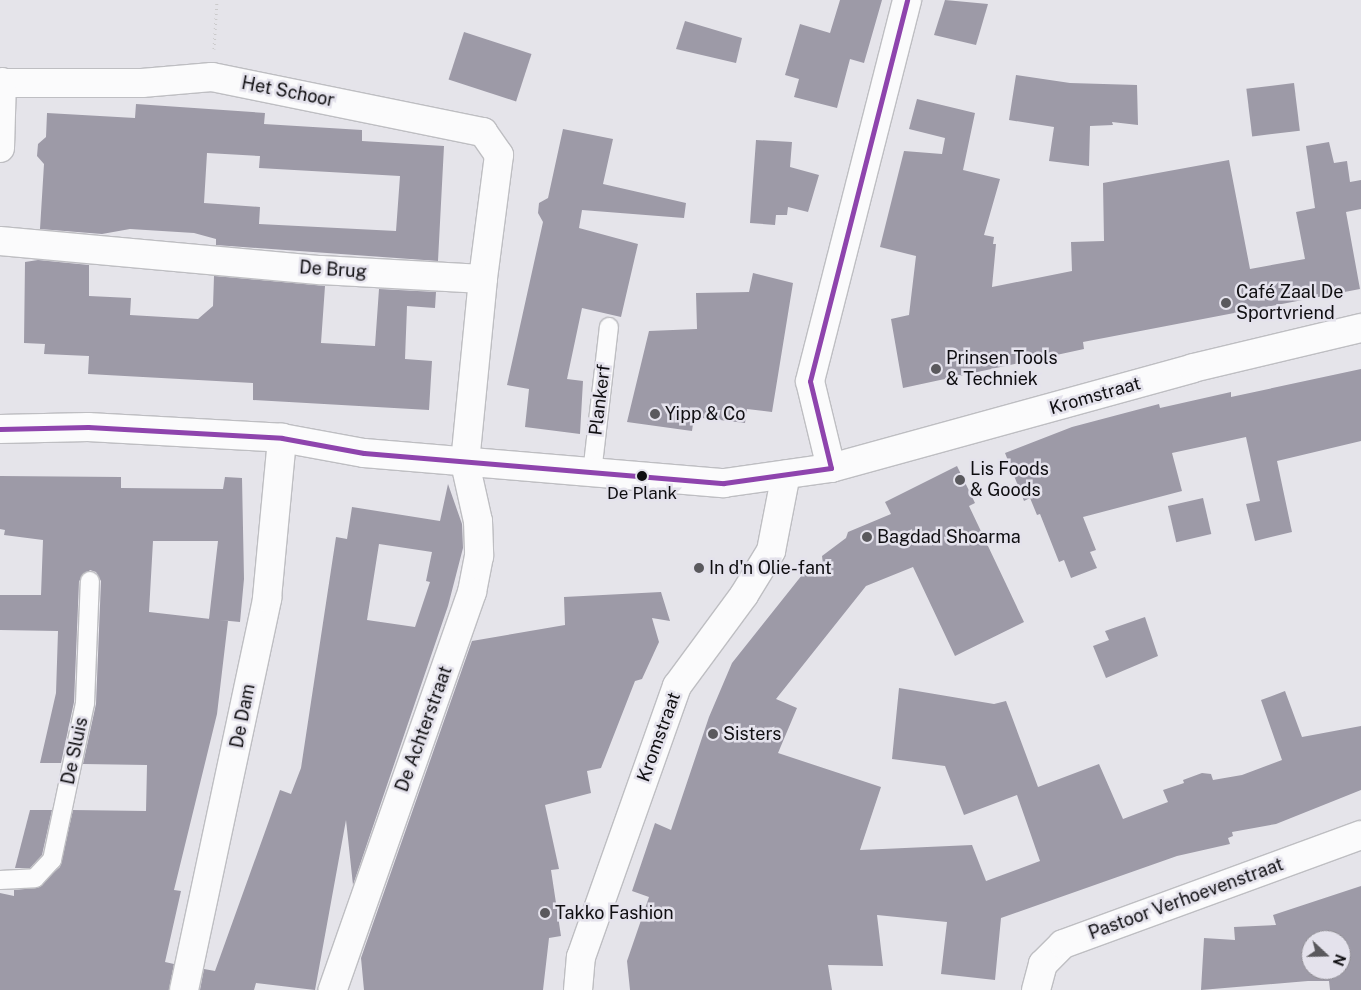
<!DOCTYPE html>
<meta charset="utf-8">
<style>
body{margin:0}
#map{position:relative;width:1361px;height:990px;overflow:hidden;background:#e5e4ea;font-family:"Public Sans",sans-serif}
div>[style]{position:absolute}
.building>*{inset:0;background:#9d9aa7;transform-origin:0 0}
.path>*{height:3px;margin-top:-1.5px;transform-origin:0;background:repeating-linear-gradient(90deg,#cbcacb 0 1px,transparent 0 5px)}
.roads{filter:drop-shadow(1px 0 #bebec2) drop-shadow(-1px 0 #bebec2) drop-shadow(0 1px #bebec2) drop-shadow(0 -1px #bebec2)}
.service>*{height:18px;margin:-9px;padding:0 9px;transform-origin:9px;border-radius:9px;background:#fbfbfc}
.minor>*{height:28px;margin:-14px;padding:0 14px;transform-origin:14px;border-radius:14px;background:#fbfbfc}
.tertiary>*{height:28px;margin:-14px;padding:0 14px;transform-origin:14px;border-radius:14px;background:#fbfbfc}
.bus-1>*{height:5px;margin:-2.5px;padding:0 2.5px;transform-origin:2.5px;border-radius:2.5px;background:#8e44ad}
.dots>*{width:14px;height:14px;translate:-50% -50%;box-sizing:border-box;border:2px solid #e4e2ec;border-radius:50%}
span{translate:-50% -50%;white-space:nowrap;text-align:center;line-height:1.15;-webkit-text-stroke:5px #e4e2ec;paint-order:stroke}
.bus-label{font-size:17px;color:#0f0e11}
.street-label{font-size:18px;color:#0f0e11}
.poi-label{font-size:18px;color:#0f0e11}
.left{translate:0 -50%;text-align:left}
.north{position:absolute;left:1301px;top:930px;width:50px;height:50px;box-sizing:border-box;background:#e4e2ec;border:1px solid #8f8d94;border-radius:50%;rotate:111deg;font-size:14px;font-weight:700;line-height:20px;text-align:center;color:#0f0e11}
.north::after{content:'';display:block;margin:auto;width:18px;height:22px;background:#5a595d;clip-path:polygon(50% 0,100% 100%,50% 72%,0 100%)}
</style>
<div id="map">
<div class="building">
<i style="clip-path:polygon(840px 0,882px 0,864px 63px,850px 59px,837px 108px,794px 97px,799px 79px,785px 75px,800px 24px,830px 33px)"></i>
<i style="clip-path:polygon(945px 0,988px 4px,976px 45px,934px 35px)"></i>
<i style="clip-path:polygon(685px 21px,742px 38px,736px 63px,676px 49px)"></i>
<i style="left:464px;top:32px;width:71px;height:50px;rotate:18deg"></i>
<i style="clip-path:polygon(1016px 75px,1070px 83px,1137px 85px,1138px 125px,1112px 122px,1113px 125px,1090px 126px,1089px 166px,1049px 161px,1054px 127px,1009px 120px)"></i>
<i style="left:1294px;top:83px;width:48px;height:48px;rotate:83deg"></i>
<i style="clip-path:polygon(917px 99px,975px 113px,963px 170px,1000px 179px,984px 235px,994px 237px,993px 244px,996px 244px,992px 287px,1072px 271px,1071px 242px,1104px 241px,1103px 183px,1229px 160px,1250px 269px,1305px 259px,1296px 212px,1315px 208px,1306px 146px,1329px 142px,1334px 163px,1347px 161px,1350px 182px,1361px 180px,1361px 209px,1346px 212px,1360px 289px,1083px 342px,1084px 349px,903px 388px,891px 319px,909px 315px,916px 256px,880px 247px,904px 151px,942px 154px,945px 138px,909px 129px)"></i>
<i style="clip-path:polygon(evenodd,136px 104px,265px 113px,264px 124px,362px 130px,362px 141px,444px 146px,438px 261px,216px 245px,216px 239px,194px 233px,130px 229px,102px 234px,40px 229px,44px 164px,37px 156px,38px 144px,46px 137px,47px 113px,135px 118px,136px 104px,207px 153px,260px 156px,259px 168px,400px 176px,396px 231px,259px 224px,260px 207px,204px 203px,207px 153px)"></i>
<i style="clip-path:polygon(563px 129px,613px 139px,603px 184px,686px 203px,684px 218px,582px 210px,579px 228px,638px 244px,621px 317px,582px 308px,567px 379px,583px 381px,580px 434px,525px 427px,529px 389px,507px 385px,543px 222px,538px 213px,539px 203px,548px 198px)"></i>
<i style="clip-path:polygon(756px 140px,792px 142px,790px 167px,819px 175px,808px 212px,788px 207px,787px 215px,776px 215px,775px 225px,750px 223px)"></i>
<i style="clip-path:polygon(38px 260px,89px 265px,89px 296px,131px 298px,130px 315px,198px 319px,213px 306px,214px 276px,325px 286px,321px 343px,375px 346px,379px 289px,436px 292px,435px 308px,407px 306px,405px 359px,432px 361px,429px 410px,253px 400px,253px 383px,88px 374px,89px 356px,44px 354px,45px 344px,24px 343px,25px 262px)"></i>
<i style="clip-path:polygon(753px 273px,793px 283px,772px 412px,747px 409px,745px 423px,694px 417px,692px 431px,627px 422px,649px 331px,697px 329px,696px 293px,749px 292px)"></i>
<i style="clip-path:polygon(1361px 369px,1361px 441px,1277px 461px,1292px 532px,1255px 541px,1246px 504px,1260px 501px,1246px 437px,1172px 453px,1182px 491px,1083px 517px,1096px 550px,1090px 552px,1097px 568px,1071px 578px,1064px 560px,1059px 562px,1040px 514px,1037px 515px,1030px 498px,1024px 501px,1005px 453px,1072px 427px,1159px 404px,1160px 408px,1231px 392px,1231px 397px)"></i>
<i style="clip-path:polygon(957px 466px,975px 503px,969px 506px,1024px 622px,955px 656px,913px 567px,866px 586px,776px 699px,797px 708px,778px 753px,881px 787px,860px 850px,972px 845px,986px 881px,1040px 861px,1017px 795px,964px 815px,945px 766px,892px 759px,899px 688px,994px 704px,1006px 701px,1038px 787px,1099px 764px,1123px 819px,1168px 802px,1163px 790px,1184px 783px,1183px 780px,1202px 773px,1211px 774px,1213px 780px,1242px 775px,1282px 760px,1261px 700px,1285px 691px,1302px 737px,1361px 726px,1361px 790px,1276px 824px,1232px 832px,1233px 836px,1228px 838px,1230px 844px,1177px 856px,1001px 918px,995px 980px,941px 974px,947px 922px,877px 915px,883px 966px,828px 965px,832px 990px,630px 990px,627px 961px,649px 897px,632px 891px,655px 823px,671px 830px,709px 717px,732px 663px,806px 570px,824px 573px,822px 556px,846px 538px,848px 532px,891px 514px,885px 502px)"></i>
<i style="clip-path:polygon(0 476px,121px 477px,121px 488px,223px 489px,225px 477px,242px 478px,244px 579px,240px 622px,209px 619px,218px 541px,153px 541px,149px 612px,228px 621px,217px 714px,174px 890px,181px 891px,165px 962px,174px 964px,169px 990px,0 990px,0 893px,14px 896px,14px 890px,36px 888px,60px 867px,73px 810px,146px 811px,147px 765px,83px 764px,96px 704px,101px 581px,96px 572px,90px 570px,79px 581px,74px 702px,61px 763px,40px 763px,56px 693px,58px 631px,0 630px,0 595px,41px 595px,43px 540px,4px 535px,5px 530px,0 529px)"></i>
<i style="clip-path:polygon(evenodd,448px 484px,462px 524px,463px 548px,448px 606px,353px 885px,346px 820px,315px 990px,256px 983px,254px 990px,200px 990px,204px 969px,215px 971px,280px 790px,291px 794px,301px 768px,336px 537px,347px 539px,352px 507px,440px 521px,448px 484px,379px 544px,432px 552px,426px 581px,430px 582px,415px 627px,367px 620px,379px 544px)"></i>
<i style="left:1203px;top:498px;width:37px;height:36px;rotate:77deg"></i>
<i style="clip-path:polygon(661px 592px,670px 621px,652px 618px,659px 642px,642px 679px,635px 681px,601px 768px,587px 771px,591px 793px,545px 805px,559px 869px,551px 870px,561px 936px,549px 938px,543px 990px,364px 990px,361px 958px,472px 641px,565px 625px,564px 597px)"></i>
<i style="clip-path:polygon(1145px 617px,1158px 656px,1106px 678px,1093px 646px,1109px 640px,1105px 631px)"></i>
<i style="clip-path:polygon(30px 810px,52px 810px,42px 855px,30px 868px,15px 868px)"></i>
<i style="clip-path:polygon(evenodd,1361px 886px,1361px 990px,1330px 990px,1329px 981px,1308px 981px,1201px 990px,1204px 938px,1235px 940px,1234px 927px,1276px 925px,1273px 915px,1361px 886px,1311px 940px,1341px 940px,1341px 970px,1311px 970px,1311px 940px)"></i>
</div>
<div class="path">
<i style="left:214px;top:49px;width:49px;rotate:-86.5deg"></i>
</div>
<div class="roads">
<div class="service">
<i style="left:592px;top:473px;width:147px;rotate:-83.4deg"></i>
<i style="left:0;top:880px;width:35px;rotate:-3deg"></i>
<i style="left:35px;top:878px;width:25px;rotate:-47deg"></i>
<i style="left:52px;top:860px;width:160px;rotate:-78.1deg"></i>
<i style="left:85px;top:703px;width:122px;rotate:-87.7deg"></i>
</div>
<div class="minor">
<i style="left:0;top:83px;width:142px"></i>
<i style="left:142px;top:83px;width:70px;rotate:-4.9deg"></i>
<i style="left:212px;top:77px;width:277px;rotate:11.5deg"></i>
<i style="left:483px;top:132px;width:28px;rotate:55deg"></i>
<i style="left:499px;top:155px;width:125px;rotate:97.4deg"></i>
<i style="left:0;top:148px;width:66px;rotate:-88.3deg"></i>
<i style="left:0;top:241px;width:322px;rotate:5.2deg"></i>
<i style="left:321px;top:270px;width:162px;rotate:3.2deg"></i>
<i style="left:483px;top:279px;width:185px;rotate:95.6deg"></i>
<i style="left:465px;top:463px;width:59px;rotate:77.4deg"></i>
<i style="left:478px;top:521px;width:35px;rotate:88deg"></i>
<i style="left:479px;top:556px;width:37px;rotate:101deg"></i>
<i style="left:472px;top:592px;width:422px;rotate:109.3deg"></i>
<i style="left:184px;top:990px;width:401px;rotate:-78deg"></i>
<i style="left:267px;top:598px;width:161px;rotate:-84.6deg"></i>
<i style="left:578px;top:990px;width:33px;rotate:-85deg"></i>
<i style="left:581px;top:957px;width:288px;rotate:-70.5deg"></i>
<i style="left:677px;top:686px;width:113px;rotate:-53.6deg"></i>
<i style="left:744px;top:595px;width:52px;rotate:-58.5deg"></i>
<i style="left:771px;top:551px;width:78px;rotate:-79deg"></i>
<i style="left:1036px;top:990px;width:27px;rotate:-75deg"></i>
<i style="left:1043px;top:964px;width:28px;rotate:-45deg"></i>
<i style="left:1063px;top:944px;width:317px;rotate:-20.1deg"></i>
</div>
<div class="tertiary">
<i style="left:0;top:429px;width:88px;rotate:-1.3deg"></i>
<i style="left:88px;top:427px;width:194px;rotate:3.2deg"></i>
<i style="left:282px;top:438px;width:83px;rotate:10.4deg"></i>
<i style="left:364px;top:453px;width:361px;rotate:4.8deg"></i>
<i style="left:724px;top:483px;width:108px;rotate:-8deg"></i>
<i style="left:831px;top:468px;width:376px;rotate:-15.4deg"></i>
<i style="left:1193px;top:368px;width:173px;rotate:-13.4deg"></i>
<i style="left:831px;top:468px;width:89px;rotate:-103.6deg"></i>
<i style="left:810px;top:381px;width:393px;rotate:-75.7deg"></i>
</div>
</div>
<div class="bus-1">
<i style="left:0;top:429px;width:88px;rotate:-1.3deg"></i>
<i style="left:88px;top:427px;width:194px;rotate:3.2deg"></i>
<i style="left:282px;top:438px;width:83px;rotate:10.4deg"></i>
<i style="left:364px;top:453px;width:361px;rotate:4.8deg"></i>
<i style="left:724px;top:483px;width:108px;rotate:-8deg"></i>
<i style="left:831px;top:468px;width:89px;rotate:-103.6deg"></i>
<i style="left:810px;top:381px;width:393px;rotate:-75.7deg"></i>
</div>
<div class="dots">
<i style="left:1226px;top:303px;background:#5a595d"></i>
<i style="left:936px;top:369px;background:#5a595d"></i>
<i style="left:655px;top:414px;background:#5a595d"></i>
<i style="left:642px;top:476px;background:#0f0e11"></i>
<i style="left:960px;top:480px;background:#5a595d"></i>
<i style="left:867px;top:537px;background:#5a595d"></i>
<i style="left:699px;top:568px;background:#5a595d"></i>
<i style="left:713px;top:734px;background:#5a595d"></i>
<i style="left:545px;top:913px;background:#5a595d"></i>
</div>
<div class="bus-label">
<span style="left:642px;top:494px">De Plank</span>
</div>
<div class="street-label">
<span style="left:288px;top:92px;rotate:11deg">Het Schoor</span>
<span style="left:333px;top:270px;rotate:4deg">De Brug</span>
<span style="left:1095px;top:396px;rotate:-16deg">Kromstraat</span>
<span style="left:600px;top:400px;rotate:-83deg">Plankerf</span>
<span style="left:243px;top:716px;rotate:-79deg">De Dam</span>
<span style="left:424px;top:729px;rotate:-70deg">De Achterstraat</span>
<span style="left:659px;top:737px;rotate:-70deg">Kromstraat</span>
<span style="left:75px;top:751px;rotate:-78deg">De Sluis</span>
<span style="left:1186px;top:899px;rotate:-20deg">Pastoor Verhoevenstraat</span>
</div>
<div class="poi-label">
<span class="left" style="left:1236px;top:303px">Café Zaal De<br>Sportvriend</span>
<span class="left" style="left:946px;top:369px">Prinsen Tools<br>&amp; Techniek</span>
<span class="left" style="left:665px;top:414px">Yipp &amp; Co</span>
<span class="left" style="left:970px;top:480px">Lis Foods<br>&amp; Goods</span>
<span class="left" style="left:877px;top:537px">Bagdad Shoarma</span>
<span class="left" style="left:709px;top:568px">In d'n Olie-fant</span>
<span class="left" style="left:723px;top:734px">Sisters</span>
<span class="left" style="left:555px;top:913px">Takko Fashion</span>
</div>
<div class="north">N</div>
</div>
